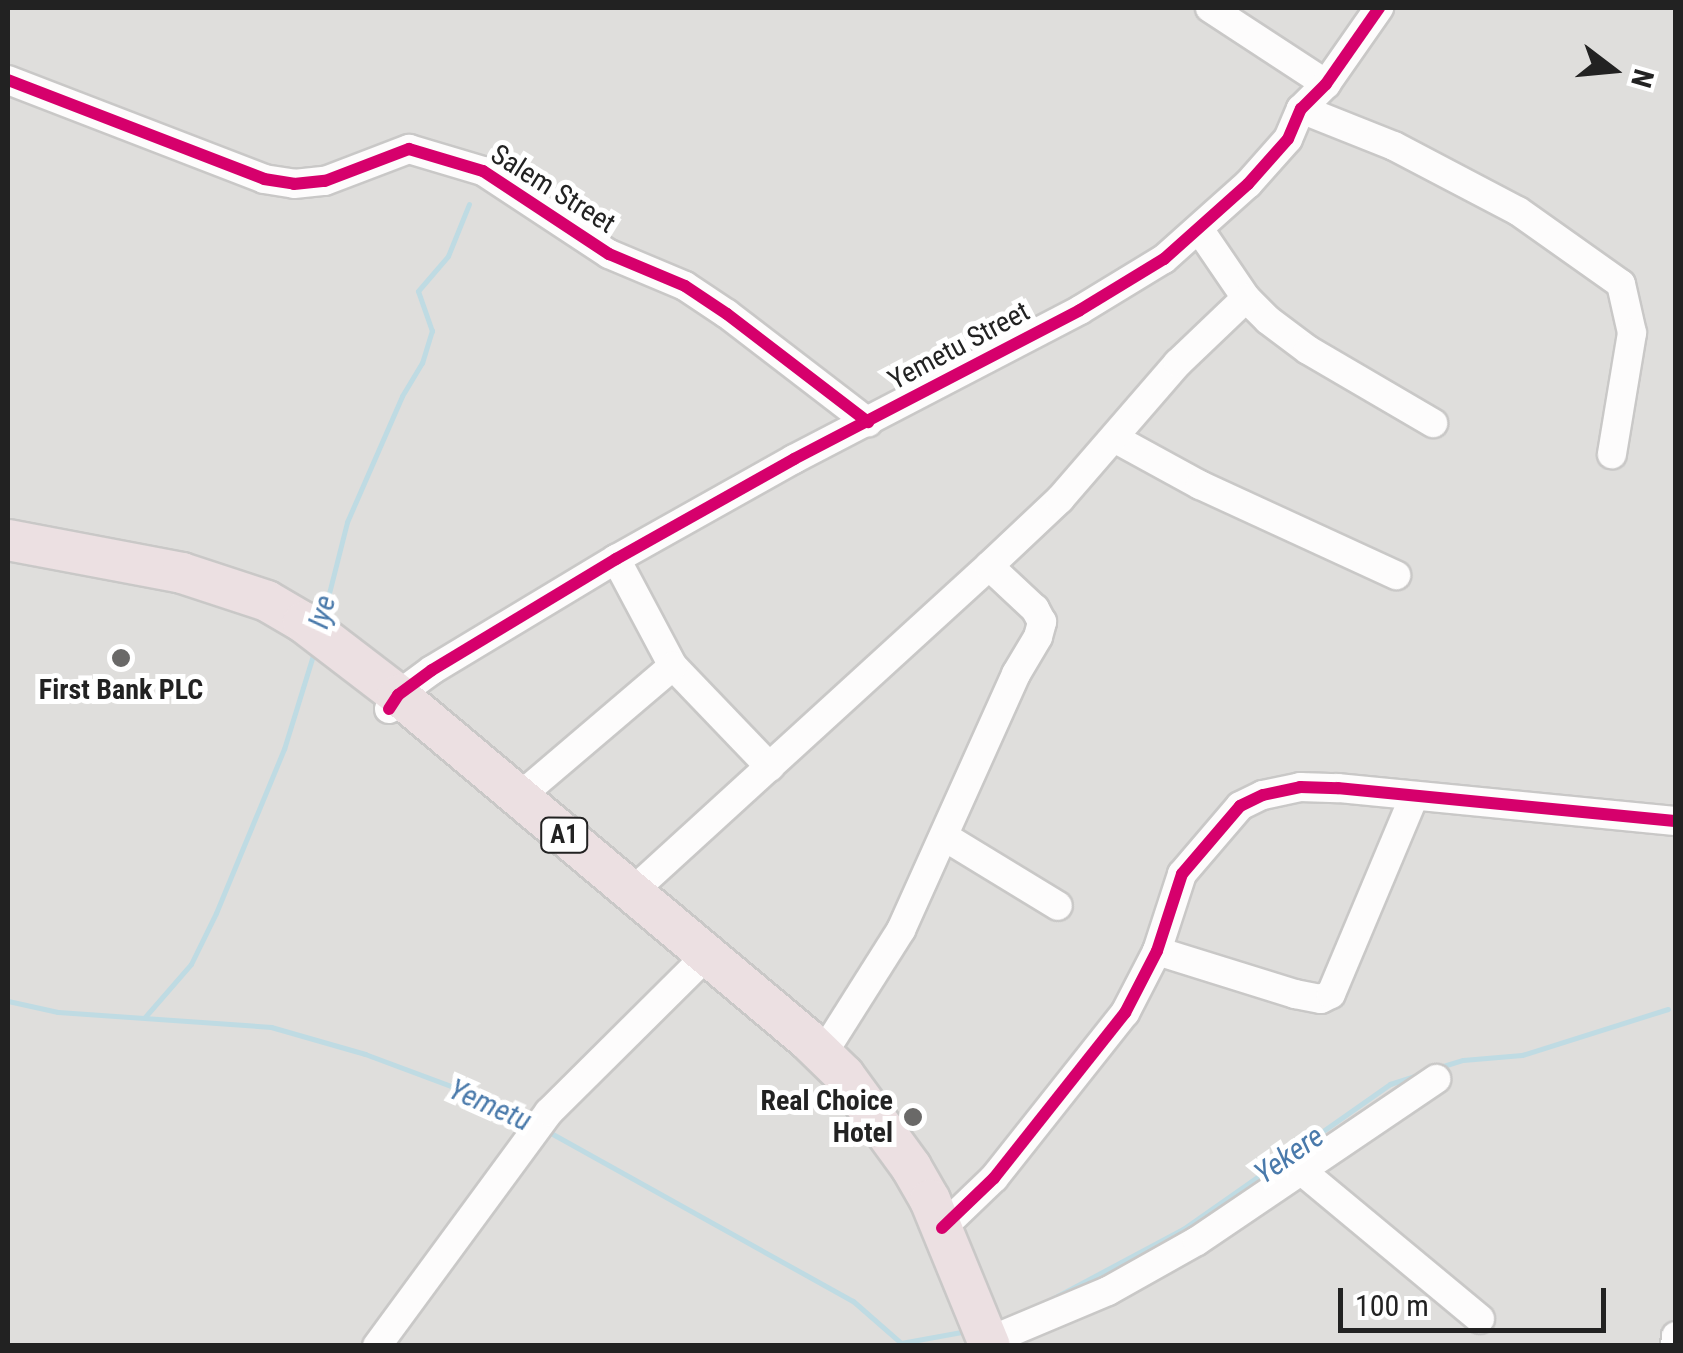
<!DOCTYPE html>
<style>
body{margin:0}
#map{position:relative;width:1683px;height:1353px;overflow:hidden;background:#f0eeeb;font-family:"Roboto Condensed",sans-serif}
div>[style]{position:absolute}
.residential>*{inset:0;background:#dfdedc;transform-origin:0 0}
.stream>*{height:5px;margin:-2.5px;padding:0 2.5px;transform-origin:2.5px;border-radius:2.5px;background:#bfdbe3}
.roads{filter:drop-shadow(2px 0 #c9c8c7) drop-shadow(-2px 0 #c9c8c7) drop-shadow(0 2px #c9c8c7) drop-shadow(0 -2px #c9c8c7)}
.minor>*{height:28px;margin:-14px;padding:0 14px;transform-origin:14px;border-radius:14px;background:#fdfcfc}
.highway>*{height:40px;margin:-20px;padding:0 20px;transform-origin:20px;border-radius:20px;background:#ece0e2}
.cycleway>*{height:12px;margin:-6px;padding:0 6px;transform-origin:6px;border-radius:6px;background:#d6006c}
.dots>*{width:28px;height:28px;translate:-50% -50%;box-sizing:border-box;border:5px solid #fff;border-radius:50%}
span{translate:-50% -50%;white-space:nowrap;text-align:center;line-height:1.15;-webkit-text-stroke:10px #fff;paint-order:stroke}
.shield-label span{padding:2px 8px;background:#fff;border:2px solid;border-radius:8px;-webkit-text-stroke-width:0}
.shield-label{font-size:25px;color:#222;font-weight:700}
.street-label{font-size:28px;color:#222}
.poi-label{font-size:28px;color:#222;font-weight:700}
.right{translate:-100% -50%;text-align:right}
.water-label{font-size:30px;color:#4a7aab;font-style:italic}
.frame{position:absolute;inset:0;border:10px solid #222;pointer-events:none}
.north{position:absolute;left:1563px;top:20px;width:100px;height:100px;-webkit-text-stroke:8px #fff;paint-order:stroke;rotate:106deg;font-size:28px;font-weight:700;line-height:40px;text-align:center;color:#222}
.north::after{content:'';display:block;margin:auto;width:35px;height:45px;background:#222;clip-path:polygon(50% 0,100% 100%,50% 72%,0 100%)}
.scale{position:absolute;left:1338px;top:1288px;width:268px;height:45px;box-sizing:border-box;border:5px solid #222;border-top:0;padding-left:12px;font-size:30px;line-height:35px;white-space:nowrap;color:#222;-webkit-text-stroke:8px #fff;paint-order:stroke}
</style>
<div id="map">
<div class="residential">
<i style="left:8px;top:8px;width:1667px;height:1337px"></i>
</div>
<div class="stream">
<i style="left:323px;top:617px;width:98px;rotate:-75.8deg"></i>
<i style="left:347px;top:522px;width:137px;rotate:-66.4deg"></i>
<i style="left:402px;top:396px;width:39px;rotate:-59deg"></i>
<i style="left:422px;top:363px;width:34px;rotate:-73deg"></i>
<i style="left:432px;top:331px;width:42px;rotate:-109.3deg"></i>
<i style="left:418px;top:291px;width:46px;rotate:-49.4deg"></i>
<i style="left:448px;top:256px;width:56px;rotate:-68deg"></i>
<i style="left:8px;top:1001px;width:51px;rotate:12.4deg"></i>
<i style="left:58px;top:1012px;width:214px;rotate:4deg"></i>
<i style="left:271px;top:1027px;width:98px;rotate:16deg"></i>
<i style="left:365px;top:1054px;width:117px;rotate:20.4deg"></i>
<i style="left:475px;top:1095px;width:61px;rotate:26.1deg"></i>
<i style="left:145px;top:1017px;width:70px;rotate:-49deg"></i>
<i style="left:191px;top:964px;width:57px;rotate:-63.9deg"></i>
<i style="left:216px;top:913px;width:178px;rotate:-67.5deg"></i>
<i style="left:284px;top:749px;width:102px;rotate:-72.8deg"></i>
<i style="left:1440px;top:1067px;width:24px;rotate:-17deg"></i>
<i style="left:1463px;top:1060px;width:59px;rotate:-4.8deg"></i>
<i style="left:1522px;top:1055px;width:153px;rotate:-17.5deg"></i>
<i style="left:549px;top:1132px;width:348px;rotate:29.1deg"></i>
<i style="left:853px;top:1301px;width:64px;rotate:41.2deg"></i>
<i style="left:901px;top:1343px;width:67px;rotate:-10.3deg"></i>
<i style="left:997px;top:1323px;width:56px;rotate:-23.3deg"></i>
<i style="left:1048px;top:1301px;width:153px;rotate:-28.1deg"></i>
<i style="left:1183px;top:1229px;width:253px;rotate:-35deg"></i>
<i style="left:1390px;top:1084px;width:32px;rotate:-18deg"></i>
</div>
<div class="roads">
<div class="minor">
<i style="left:1210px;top:8px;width:139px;rotate:33.2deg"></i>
<i style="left:8px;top:80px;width:274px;rotate:21.1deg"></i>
<i style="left:264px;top:179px;width:30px;rotate:9deg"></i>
<i style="left:294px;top:184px;width:31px;rotate:-6deg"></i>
<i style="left:325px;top:181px;width:90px;rotate:-20.9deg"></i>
<i style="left:409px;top:149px;width:77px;rotate:16.6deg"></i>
<i style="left:483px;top:171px;width:151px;rotate:33.4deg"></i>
<i style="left:609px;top:254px;width:82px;rotate:22.8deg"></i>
<i style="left:685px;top:286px;width:50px;rotate:33.7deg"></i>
<i style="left:727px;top:314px;width:178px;rotate:37.5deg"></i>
<i style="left:1301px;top:109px;width:100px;rotate:21.7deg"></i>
<i style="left:1394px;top:146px;width:140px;rotate:27.7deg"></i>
<i style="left:1518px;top:211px;width:126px;rotate:35.3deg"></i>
<i style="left:1621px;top:284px;width:50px;rotate:77.3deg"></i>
<i style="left:1632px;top:333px;width:123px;rotate:99.4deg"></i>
<i style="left:1199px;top:229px;width:83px;rotate:55.7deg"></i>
<i style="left:1246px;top:298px;width:31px;rotate:45deg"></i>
<i style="left:1268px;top:320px;width:50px;rotate:36.9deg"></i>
<i style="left:1308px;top:350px;width:145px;rotate:30.3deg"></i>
<i style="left:1114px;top:438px;width:98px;rotate:28.7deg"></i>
<i style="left:1200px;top:485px;width:216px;rotate:24.7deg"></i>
<i style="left:616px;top:559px;width:121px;rotate:62deg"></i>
<i style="left:673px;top:666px;width:140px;rotate:46.2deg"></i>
<i style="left:389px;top:709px;width:17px;rotate:-57deg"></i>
<i style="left:398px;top:695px;width:42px;rotate:-36.3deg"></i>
<i style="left:432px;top:670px;width:215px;rotate:-31.1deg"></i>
<i style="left:616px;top:559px;width:204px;rotate:-29.3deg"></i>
<i style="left:794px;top:459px;width:322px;rotate:-27.5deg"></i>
<i style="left:1080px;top:310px;width:98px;rotate:-31.3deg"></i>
<i style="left:1164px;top:259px;width:113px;rotate:-41.8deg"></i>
<i style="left:1248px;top:184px;width:60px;rotate:-48.4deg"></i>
<i style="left:1288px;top:139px;width:33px;rotate:-67deg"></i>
<i style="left:1301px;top:109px;width:35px;rotate:-45deg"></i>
<i style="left:1326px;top:84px;width:93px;rotate:-55.1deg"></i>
<i style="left:519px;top:797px;width:202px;rotate:-40.4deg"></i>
<i style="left:945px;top:837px;width:132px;rotate:31.4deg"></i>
<i style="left:632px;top:892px;width:483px;rotate:-42.4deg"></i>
<i style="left:1157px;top:951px;width:145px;rotate:17.3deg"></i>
<i style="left:1295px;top:994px;width:26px;rotate:11deg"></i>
<i style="left:1321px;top:999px;width:11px;rotate:-27deg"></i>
<i style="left:1331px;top:994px;width:214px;rotate:-67.2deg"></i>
<i style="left:822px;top:1055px;width:148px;rotate:-57.7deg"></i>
<i style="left:901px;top:930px;width:281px;rotate:-65.8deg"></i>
<i style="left:1016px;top:674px;width:43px;rotate:-59.3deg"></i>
<i style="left:1038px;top:637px;width:16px;rotate:-75deg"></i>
<i style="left:1042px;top:622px;width:15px;rotate:-118deg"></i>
<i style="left:1035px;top:609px;width:63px;rotate:-136.9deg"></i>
<i style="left:989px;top:566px;width:98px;rotate:-43.3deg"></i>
<i style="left:1060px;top:499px;width:180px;rotate:-49.1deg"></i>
<i style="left:1178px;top:363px;width:94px;rotate:-43.7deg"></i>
<i style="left:1303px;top:1172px;width:230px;rotate:39.7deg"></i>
<i style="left:942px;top:1228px;width:72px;rotate:-43.9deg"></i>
<i style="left:994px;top:1178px;width:211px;rotate:-51.6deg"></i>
<i style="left:1125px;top:1013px;width:70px;rotate:-62.7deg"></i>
<i style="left:1157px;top:951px;width:81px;rotate:-72deg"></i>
<i style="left:1182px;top:874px;width:89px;rotate:-49.5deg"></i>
<i style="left:1240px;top:806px;width:25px;rotate:-26deg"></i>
<i style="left:1263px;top:795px;width:38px;rotate:-12deg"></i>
<i style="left:1300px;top:787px;width:38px;rotate:2deg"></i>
<i style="left:1338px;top:788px;width:340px;rotate:5.6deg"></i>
<i style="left:989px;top:1341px;width:129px;rotate:-22.8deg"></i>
<i style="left:1108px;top:1291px;width:102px;rotate:-29.3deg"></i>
<i style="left:1197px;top:1241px;width:289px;rotate:-34.1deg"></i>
<i style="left:377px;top:1346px;width:290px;rotate:-53.7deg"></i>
<i style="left:549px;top:1112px;width:223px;rotate:-44.8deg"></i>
<i style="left:1675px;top:1346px;width:10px;rotate:-84deg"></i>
</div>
<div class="highway">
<i style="left:8px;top:540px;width:177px;rotate:10.7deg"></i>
<i style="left:182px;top:573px;width:89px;rotate:18.2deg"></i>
<i style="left:267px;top:601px;width:42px;rotate:30.3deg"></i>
<i style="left:303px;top:622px;width:120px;rotate:37.5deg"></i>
<i style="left:398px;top:695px;width:534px;rotate:40.07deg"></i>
<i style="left:807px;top:1039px;width:52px;rotate:44.2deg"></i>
<i style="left:844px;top:1075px;width:114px;rotate:53.9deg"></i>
<i style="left:911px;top:1167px;width:38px;rotate:60deg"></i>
<i style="left:930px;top:1200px;width:158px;rotate:67.7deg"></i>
</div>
</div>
<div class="cycleway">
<i style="left:8px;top:80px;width:274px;rotate:21.1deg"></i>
<i style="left:264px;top:179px;width:30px;rotate:9deg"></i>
<i style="left:294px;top:184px;width:31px;rotate:-6deg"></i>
<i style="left:325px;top:181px;width:90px;rotate:-20.9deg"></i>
<i style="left:409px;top:149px;width:77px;rotate:16.6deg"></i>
<i style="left:483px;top:171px;width:151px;rotate:33.4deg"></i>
<i style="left:609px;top:254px;width:82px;rotate:22.8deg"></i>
<i style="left:685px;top:286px;width:50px;rotate:33.7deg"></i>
<i style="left:727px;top:314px;width:178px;rotate:37.5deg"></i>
<i style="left:389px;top:709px;width:17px;rotate:-57deg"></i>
<i style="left:398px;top:695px;width:42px;rotate:-36.3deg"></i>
<i style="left:432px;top:670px;width:215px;rotate:-31.1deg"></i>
<i style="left:616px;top:559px;width:204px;rotate:-29.3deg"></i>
<i style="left:794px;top:459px;width:322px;rotate:-27.5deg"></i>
<i style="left:1080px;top:310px;width:98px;rotate:-31.3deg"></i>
<i style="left:1164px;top:259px;width:113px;rotate:-41.8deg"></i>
<i style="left:1248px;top:184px;width:60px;rotate:-48.4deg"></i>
<i style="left:1288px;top:139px;width:33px;rotate:-67deg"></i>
<i style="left:1301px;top:109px;width:35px;rotate:-45deg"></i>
<i style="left:1326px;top:84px;width:93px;rotate:-55.1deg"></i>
<i style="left:942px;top:1228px;width:72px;rotate:-43.9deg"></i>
<i style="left:994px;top:1178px;width:211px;rotate:-51.6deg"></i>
<i style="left:1125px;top:1013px;width:70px;rotate:-62.7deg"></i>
<i style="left:1157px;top:951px;width:81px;rotate:-72deg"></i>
<i style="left:1182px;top:874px;width:89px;rotate:-49.5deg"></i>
<i style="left:1240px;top:806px;width:25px;rotate:-26deg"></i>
<i style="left:1263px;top:795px;width:38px;rotate:-12deg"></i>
<i style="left:1300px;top:787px;width:38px;rotate:2deg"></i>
<i style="left:1338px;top:788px;width:340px;rotate:5.6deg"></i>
</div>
<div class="dots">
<i style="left:121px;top:658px;background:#6a6968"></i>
<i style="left:913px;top:1117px;background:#6a6968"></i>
</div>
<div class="shield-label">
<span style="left:564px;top:835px">A1</span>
</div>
<div class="street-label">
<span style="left:553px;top:189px;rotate:32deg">Salem Street</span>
<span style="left:959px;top:346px;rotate:-28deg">Yemetu Street</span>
</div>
<div class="poi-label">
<span style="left:121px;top:690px">First Bank PLC</span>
<span class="right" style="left:893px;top:1117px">Real Choice<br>Hotel</span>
</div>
<div class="water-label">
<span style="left:322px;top:612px;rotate:-75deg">Iye</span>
<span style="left:490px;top:1105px;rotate:24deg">Yemetu</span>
<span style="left:1289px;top:1155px;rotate:-35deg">Yekere</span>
</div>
<div class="frame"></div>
<div class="north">N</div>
<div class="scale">100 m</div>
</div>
